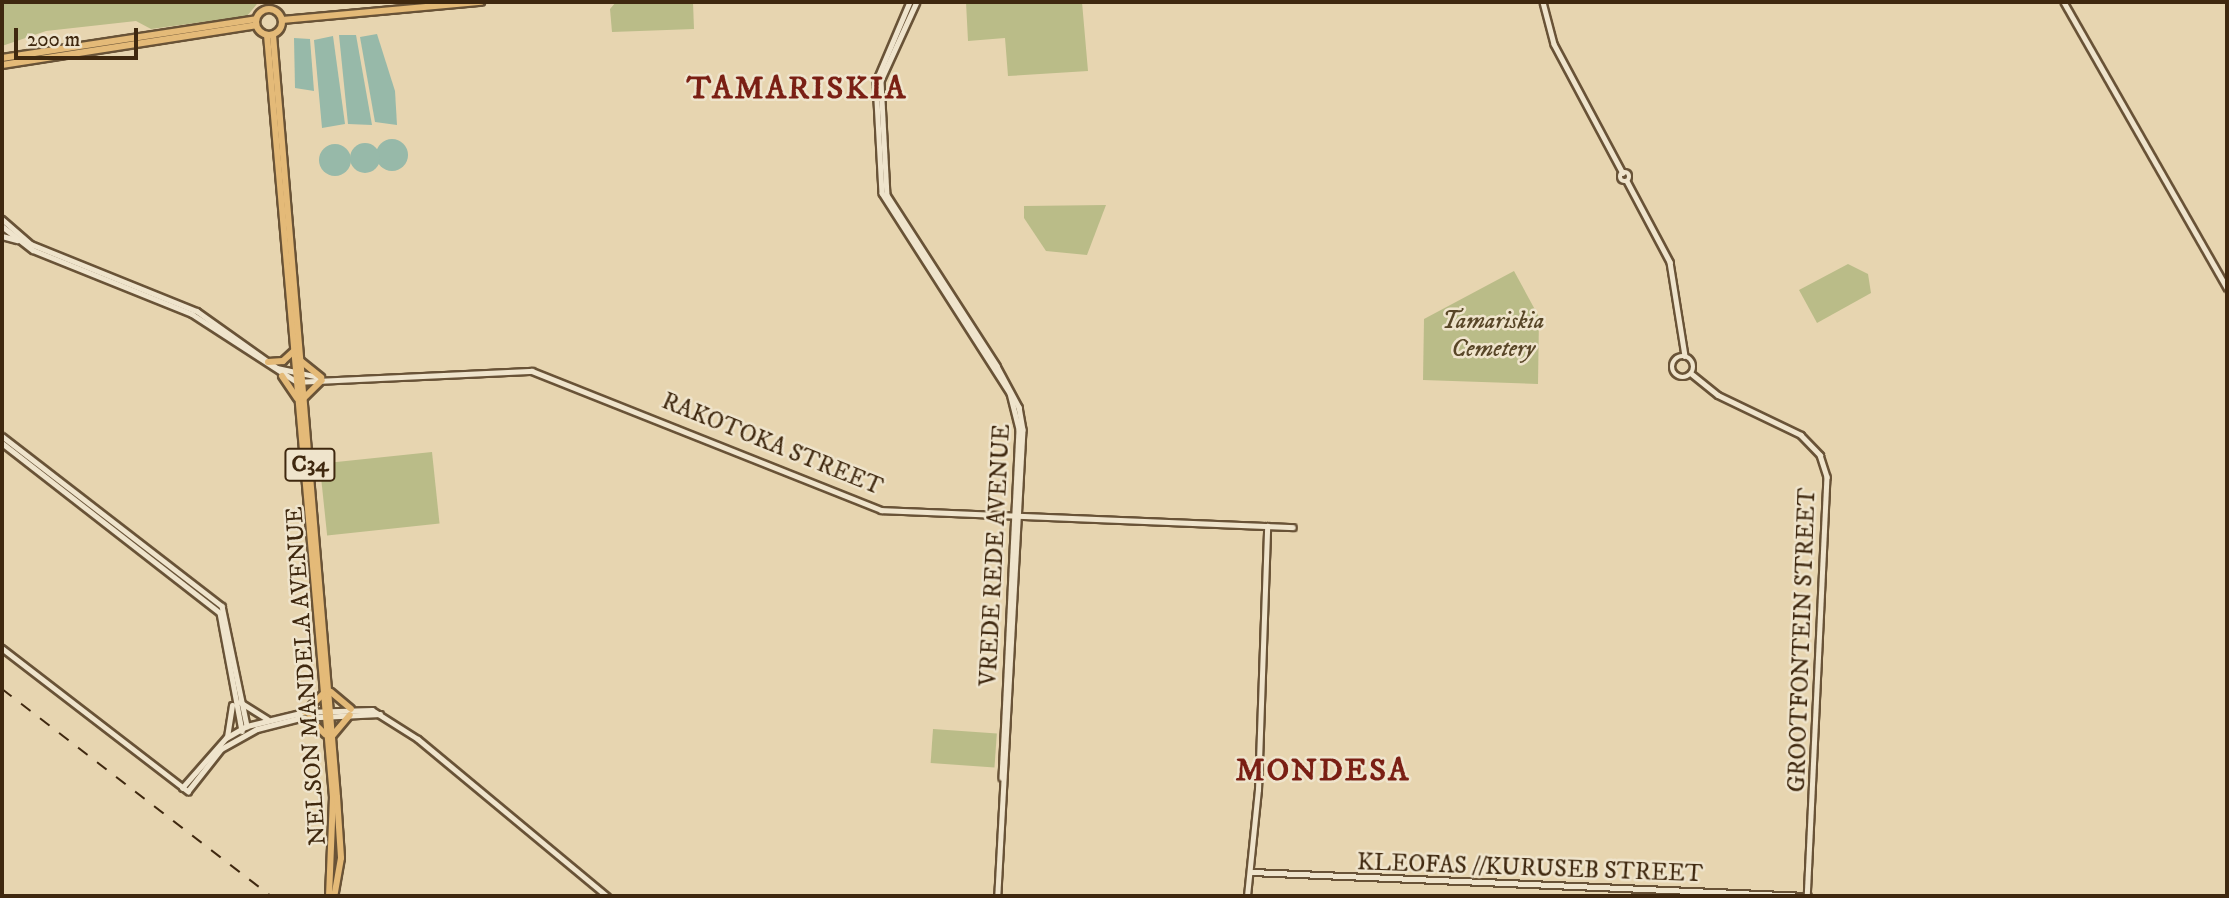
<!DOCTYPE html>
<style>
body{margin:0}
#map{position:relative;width:2229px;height:898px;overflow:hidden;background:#e7d5b0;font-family:"IM FELL DW Pica",serif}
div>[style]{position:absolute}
.green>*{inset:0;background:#babc88;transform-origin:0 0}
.water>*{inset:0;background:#97b9a9}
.round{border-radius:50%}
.roads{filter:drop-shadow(2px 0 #695337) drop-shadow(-2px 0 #695337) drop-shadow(0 2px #695337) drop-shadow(0 -2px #695337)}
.tertiary>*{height:4.5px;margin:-2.25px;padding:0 2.25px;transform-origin:2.25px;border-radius:2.25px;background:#efe4cc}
.tertiary>.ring{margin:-2.25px;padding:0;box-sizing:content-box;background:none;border:4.5px solid #efe4cc;border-radius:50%}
.primary>*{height:6px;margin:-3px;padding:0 3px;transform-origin:3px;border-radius:3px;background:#e4ba78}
.primary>.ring{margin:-3px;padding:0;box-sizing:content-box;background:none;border:6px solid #e4ba78;border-radius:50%}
.rail>*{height:2px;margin-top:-1px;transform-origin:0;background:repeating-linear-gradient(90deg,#3f280f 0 12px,transparent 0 24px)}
span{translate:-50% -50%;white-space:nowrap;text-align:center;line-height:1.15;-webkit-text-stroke:5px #efe4cc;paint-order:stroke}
.shield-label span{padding:2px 5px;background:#efe4cc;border:2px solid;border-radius:5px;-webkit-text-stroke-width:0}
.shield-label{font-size:23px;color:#3f280f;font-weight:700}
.park-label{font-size:24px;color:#584627;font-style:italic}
.street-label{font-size:24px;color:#3f280f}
.district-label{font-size:32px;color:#7a1f14;font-weight:700;letter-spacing:2px}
.frame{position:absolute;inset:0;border:4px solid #3f280f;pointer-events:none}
.scale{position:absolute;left:14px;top:28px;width:124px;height:32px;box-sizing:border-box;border:4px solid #3f280f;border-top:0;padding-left:9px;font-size:21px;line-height:24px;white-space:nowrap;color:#3f280f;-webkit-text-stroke:5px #efe4cc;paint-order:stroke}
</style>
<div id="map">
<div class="green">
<i style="clip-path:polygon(2px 2px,257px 2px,257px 4px,247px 16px,151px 29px,136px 21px,46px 31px,2px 46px)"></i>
<i style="clip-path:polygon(616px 2px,693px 2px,694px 29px,612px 32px,610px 9px)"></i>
<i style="clip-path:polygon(966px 2px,1082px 2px,1088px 71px,1008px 76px,1005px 38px,968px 41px)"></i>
<i style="clip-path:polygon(1106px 205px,1087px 255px,1046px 251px,1024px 218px,1024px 206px)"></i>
<i style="clip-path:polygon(1848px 264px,1868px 274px,1871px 293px,1817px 323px,1799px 290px)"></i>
<i style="clip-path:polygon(1514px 271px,1539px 317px,1538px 384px,1423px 380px,1424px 319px)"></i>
<i style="left:432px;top:452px;width:72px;height:113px;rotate:84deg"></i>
<i style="left:933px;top:729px;width:64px;height:34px;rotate:4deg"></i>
</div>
<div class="water">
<i style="clip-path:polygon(377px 34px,395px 91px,397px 125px,375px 122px,360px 37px)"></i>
<i style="clip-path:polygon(339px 35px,356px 35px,372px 125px,348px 124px)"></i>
<i style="clip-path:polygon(333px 36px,345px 124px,322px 128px,314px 40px)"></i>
<i style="clip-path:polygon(294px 38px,310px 39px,314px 91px,295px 88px)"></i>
<i class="round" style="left:376px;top:139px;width:32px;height:32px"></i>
<i class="round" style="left:350px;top:143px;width:30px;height:30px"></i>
<i class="round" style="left:319px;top:144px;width:32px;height:32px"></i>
</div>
<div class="roads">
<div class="tertiary">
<i style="left:910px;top:2px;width:87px;rotate:113deg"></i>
<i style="left:876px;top:82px;width:111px;rotate:86.9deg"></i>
<i style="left:882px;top:193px;width:237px;rotate:57.4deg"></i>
<i style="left:1010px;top:393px;width:38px;rotate:76deg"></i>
<i style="left:1019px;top:430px;width:348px;rotate:92.8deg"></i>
<i style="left:917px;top:2px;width:87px;rotate:114.5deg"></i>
<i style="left:881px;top:81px;width:114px;rotate:87deg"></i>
<i style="left:887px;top:195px;width:203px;rotate:57.2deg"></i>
<i style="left:997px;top:366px;width:47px;rotate:61.8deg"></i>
<i style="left:1019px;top:407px;width:23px;rotate:80deg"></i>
<i style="left:1023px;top:430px;width:467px;rotate:93.1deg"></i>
<i style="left:1543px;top:2px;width:43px;rotate:75.3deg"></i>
<i style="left:1554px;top:44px;width:146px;rotate:61.9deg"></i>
<i style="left:2064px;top:2px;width:329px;rotate:60.3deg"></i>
<i class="ring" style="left:1620.5px;top:172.5px;width:4.5px;height:4.5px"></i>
<i style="left:1627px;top:181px;width:92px;rotate:62deg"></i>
<i style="left:1670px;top:262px;width:95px;rotate:80.9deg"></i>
<i style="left:2px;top:219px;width:38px;rotate:41deg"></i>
<i style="left:31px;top:244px;width:179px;rotate:22deg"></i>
<i style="left:197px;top:311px;width:98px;rotate:35.5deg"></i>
<i style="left:277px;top:368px;width:43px;rotate:12.1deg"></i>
<i style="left:2px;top:226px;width:39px;rotate:38deg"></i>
<i style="left:33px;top:250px;width:171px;rotate:21.9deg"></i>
<i style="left:192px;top:314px;width:125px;rotate:32.9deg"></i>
<i style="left:297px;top:382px;width:235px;rotate:-2.7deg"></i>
<i style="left:532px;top:371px;width:376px;rotate:21.7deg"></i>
<i style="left:881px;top:510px;width:412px;rotate:2.4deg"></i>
<i style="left:2px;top:236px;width:16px;rotate:15deg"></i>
<i class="ring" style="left:1672px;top:356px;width:17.5px;height:17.5px"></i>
<i style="left:1692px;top:374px;width:33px;rotate:39deg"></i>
<i style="left:1718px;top:395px;width:92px;rotate:25.7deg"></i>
<i style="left:1801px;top:435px;width:28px;rotate:46deg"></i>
<i style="left:1820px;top:455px;width:23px;rotate:72deg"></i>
<i style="left:1827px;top:477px;width:419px;rotate:92.7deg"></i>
<i style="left:2px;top:436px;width:278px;rotate:37.7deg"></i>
<i style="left:222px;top:606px;width:123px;rotate:78.2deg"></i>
<i style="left:2px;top:443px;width:276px;rotate:37.9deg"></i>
<i style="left:220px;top:613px;width:120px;rotate:79.4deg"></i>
<i style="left:2px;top:648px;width:235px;rotate:37.6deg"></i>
<i style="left:188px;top:791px;width:53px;rotate:-51.8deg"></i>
<i style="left:221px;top:749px;width:41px;rotate:-29.1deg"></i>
<i style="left:257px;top:729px;width:44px;rotate:-14.3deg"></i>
<i style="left:300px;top:718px;width:80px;rotate:-2.9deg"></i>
<i style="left:240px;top:702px;width:32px;rotate:32deg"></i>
<i style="left:227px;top:737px;width:32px;rotate:-81deg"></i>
<i style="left:182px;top:788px;width:67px;rotate:-48.7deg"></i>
<i style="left:226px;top:738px;width:24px;rotate:-30deg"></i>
<i style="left:247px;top:726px;width:60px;rotate:-13.6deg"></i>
<i style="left:305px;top:712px;width:67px;rotate:-1.7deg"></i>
<i style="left:372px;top:710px;width:54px;rotate:32.2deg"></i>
<i style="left:418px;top:739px;width:246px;rotate:39.7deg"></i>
<i style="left:1252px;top:872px;width:556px;rotate:2.48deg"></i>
<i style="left:1247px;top:896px;width:107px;rotate:-84.1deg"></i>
<i style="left:1258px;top:790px;width:264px;rotate:-88deg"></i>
</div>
<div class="primary">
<i class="ring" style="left:256px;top:9px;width:20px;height:20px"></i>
<i style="left:282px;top:20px;width:200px;rotate:-5.2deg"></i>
<i style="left:267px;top:35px;width:765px;rotate:85.05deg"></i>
<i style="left:333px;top:797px;width:99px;rotate:92.3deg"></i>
<i style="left:273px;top:35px;width:765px;rotate:85.2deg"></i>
<i style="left:337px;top:797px;width:61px;rotate:86.2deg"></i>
<i style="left:341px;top:858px;width:39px;rotate:100deg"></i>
<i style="left:2px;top:58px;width:257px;rotate:-8.7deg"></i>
<i style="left:2px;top:65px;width:257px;rotate:-8.9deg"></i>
<i style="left:301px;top:361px;width:26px;rotate:39deg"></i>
<i style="left:268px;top:362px;width:15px;rotate:-4deg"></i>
<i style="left:283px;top:361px;width:16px;rotate:-43deg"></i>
<i style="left:282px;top:376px;width:27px;rotate:56deg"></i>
<i style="left:304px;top:398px;width:25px;rotate:-45deg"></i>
<i style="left:331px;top:692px;width:26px;rotate:40deg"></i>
<i style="left:305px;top:712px;width:25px;rotate:-45deg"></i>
<i style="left:309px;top:718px;width:23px;rotate:45deg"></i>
<i style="left:333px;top:735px;width:26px;rotate:-50deg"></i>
</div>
</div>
<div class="rail">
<i style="left:2px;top:689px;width:339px;rotate:37.6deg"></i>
</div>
<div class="shield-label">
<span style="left:310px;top:465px">C34</span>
</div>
<div class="park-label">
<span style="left:1493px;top:336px">Tamariskia<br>Cemetery</span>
</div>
<div class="street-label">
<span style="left:772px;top:445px;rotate:22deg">RAKOTOKA STREET</span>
<span style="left:996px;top:555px;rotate:-87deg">VREDE REDE AVENUE</span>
<span style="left:1803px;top:640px;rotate:-88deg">GROOTFONTEIN STREET</span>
<span style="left:307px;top:676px;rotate:-94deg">NELSON MANDELA AVENUE</span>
<span style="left:1530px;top:869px;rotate:2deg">KLEOFAS //KURUSEB STREET</span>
</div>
<div class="district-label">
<span style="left:797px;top:89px">TAMARISKIA</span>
<span style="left:1323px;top:771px">MONDESA</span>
</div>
<div class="frame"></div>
<div class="scale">200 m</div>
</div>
